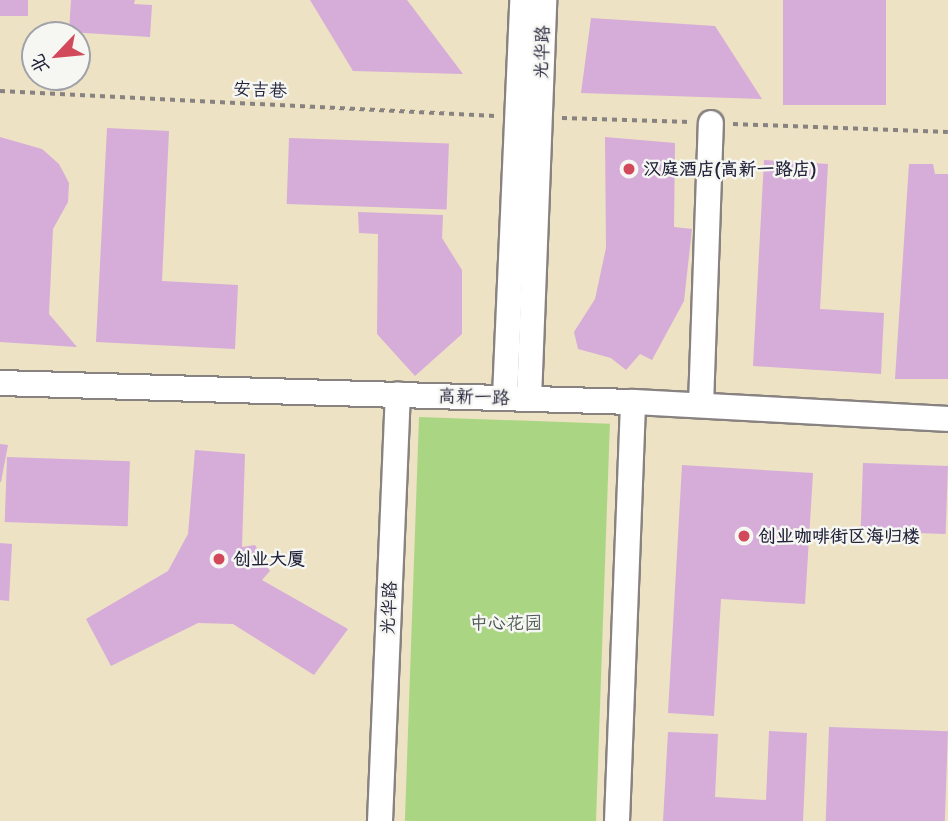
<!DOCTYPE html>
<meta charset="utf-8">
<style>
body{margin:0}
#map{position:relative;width:948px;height:821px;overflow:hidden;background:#ede2c4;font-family:Delius,"LXGW WenKai TC",sans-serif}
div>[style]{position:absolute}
.green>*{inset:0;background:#aad683;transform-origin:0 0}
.building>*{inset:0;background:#d6acd9;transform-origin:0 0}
.path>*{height:3.5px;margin-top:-1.75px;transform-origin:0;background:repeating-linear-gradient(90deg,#888280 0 5px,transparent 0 10px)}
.roads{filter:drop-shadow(2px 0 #888280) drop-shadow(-2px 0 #888280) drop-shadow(0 2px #888280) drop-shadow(0 -2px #888280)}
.minor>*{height:24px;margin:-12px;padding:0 12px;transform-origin:12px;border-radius:12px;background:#fff}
.dots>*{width:19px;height:19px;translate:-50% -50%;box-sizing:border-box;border:4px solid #f6f6f2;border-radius:50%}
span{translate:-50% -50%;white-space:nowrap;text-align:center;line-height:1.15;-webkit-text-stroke:5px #f6f6f2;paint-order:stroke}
.street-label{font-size:18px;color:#22223b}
.poi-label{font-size:18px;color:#22223b;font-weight:700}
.left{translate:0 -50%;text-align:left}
.park-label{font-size:18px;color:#4b5851}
.north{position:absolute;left:21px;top:21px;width:70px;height:70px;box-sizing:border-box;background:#f6f6f2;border:2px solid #a1a1a9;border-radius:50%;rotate:244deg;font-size:19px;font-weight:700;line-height:28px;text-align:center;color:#22223b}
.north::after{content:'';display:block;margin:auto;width:24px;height:32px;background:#d1495b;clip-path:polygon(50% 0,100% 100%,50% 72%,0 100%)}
</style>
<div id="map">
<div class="green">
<i style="left:419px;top:417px;width:191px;height:404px;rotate:2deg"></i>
</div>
<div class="building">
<i style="left:0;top:0;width:28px;height:16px"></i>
<i style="clip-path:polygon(71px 0,135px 0,134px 4px,152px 5px,150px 37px,69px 32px)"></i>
<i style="clip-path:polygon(310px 0,407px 0,463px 74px,353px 71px)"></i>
<i style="left:783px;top:0;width:103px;height:105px"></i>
<i style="clip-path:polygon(591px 18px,715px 26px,762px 99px,581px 93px)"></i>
<i style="clip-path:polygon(107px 128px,169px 131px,162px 281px,238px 285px,235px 349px,96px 342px)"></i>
<i style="clip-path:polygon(0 137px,42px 149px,59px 164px,69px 183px,68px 202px,53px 229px,49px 314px,77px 347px,0 342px)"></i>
<i style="clip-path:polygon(605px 137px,675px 143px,674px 227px,692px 229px,684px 301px,652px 360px,640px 354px,626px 370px,611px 358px,578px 349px,574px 332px,595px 299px,606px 248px)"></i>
<i style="left:289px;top:138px;width:160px;height:66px;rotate:2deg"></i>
<i style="clip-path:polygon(764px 160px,828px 164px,820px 309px,884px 313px,881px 374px,753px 366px)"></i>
<i style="clip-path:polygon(909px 164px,933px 164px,935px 174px,948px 174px,948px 379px,895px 379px)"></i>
<i style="clip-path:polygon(358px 212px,443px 215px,442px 238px,462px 270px,462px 334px,415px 376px,377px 334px,378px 234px,359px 233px)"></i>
<i style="clip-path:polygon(0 444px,8px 445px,1px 482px,0 482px)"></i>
<i style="clip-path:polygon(195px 450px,245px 454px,242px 547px,255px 545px,270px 571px,262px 580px,348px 629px,314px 675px,233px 624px,198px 623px,111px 666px,86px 619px,168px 571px,188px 534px)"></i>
<i style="left:7px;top:457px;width:123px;height:65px;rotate:2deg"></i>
<i style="left:863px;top:463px;width:85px;height:68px;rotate:2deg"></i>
<i style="clip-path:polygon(682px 465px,813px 473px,805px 604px,721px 599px,714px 716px,668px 713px)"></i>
<i style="clip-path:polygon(0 543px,12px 544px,9px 601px,0 600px)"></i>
<i style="left:829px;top:727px;width:119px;height:94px;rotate:2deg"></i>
<i style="clip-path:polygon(769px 731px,807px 733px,803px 821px,663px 821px,668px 732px,718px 734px,715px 797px,766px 800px)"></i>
</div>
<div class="path">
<i style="left:0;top:91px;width:496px;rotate:2.9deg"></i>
<i style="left:562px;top:118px;width:129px;rotate:1.8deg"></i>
<i style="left:733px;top:124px;width:215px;rotate:2.1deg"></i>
</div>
<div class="roads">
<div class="minor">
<i style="left:0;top:383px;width:633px;rotate:1.72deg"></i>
<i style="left:633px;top:402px;width:315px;rotate:3.1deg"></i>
<i style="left:505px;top:397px;width:397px;rotate:-87.5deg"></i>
<i style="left:529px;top:399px;width:399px;rotate:-87.8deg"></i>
<i style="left:701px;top:405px;width:282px;rotate:-88deg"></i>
<i style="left:380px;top:821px;width:427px;rotate:-87.6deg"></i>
<i style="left:617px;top:821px;width:419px;rotate:-87.8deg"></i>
</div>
</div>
<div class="dots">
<i style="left:629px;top:169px;background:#d1495b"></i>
<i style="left:744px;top:536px;background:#d1495b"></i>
<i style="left:219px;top:559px;background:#d1495b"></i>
</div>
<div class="street-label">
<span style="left:542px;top:52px;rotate:-88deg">光华路</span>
<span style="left:260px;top:90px;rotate:3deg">安吉巷</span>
<span style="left:474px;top:397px;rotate:2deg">高新一路</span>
<span style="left:389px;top:608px;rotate:-87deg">光华路</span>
</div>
<div class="poi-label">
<span class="left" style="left:643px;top:169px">汉庭酒店(高新一路店)</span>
<span class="left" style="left:758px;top:536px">创业咖啡街区海归楼</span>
<span class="left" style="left:233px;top:559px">创业大厦</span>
</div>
<div class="park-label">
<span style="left:506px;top:623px">中心花园</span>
</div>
<div class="north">北</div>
</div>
